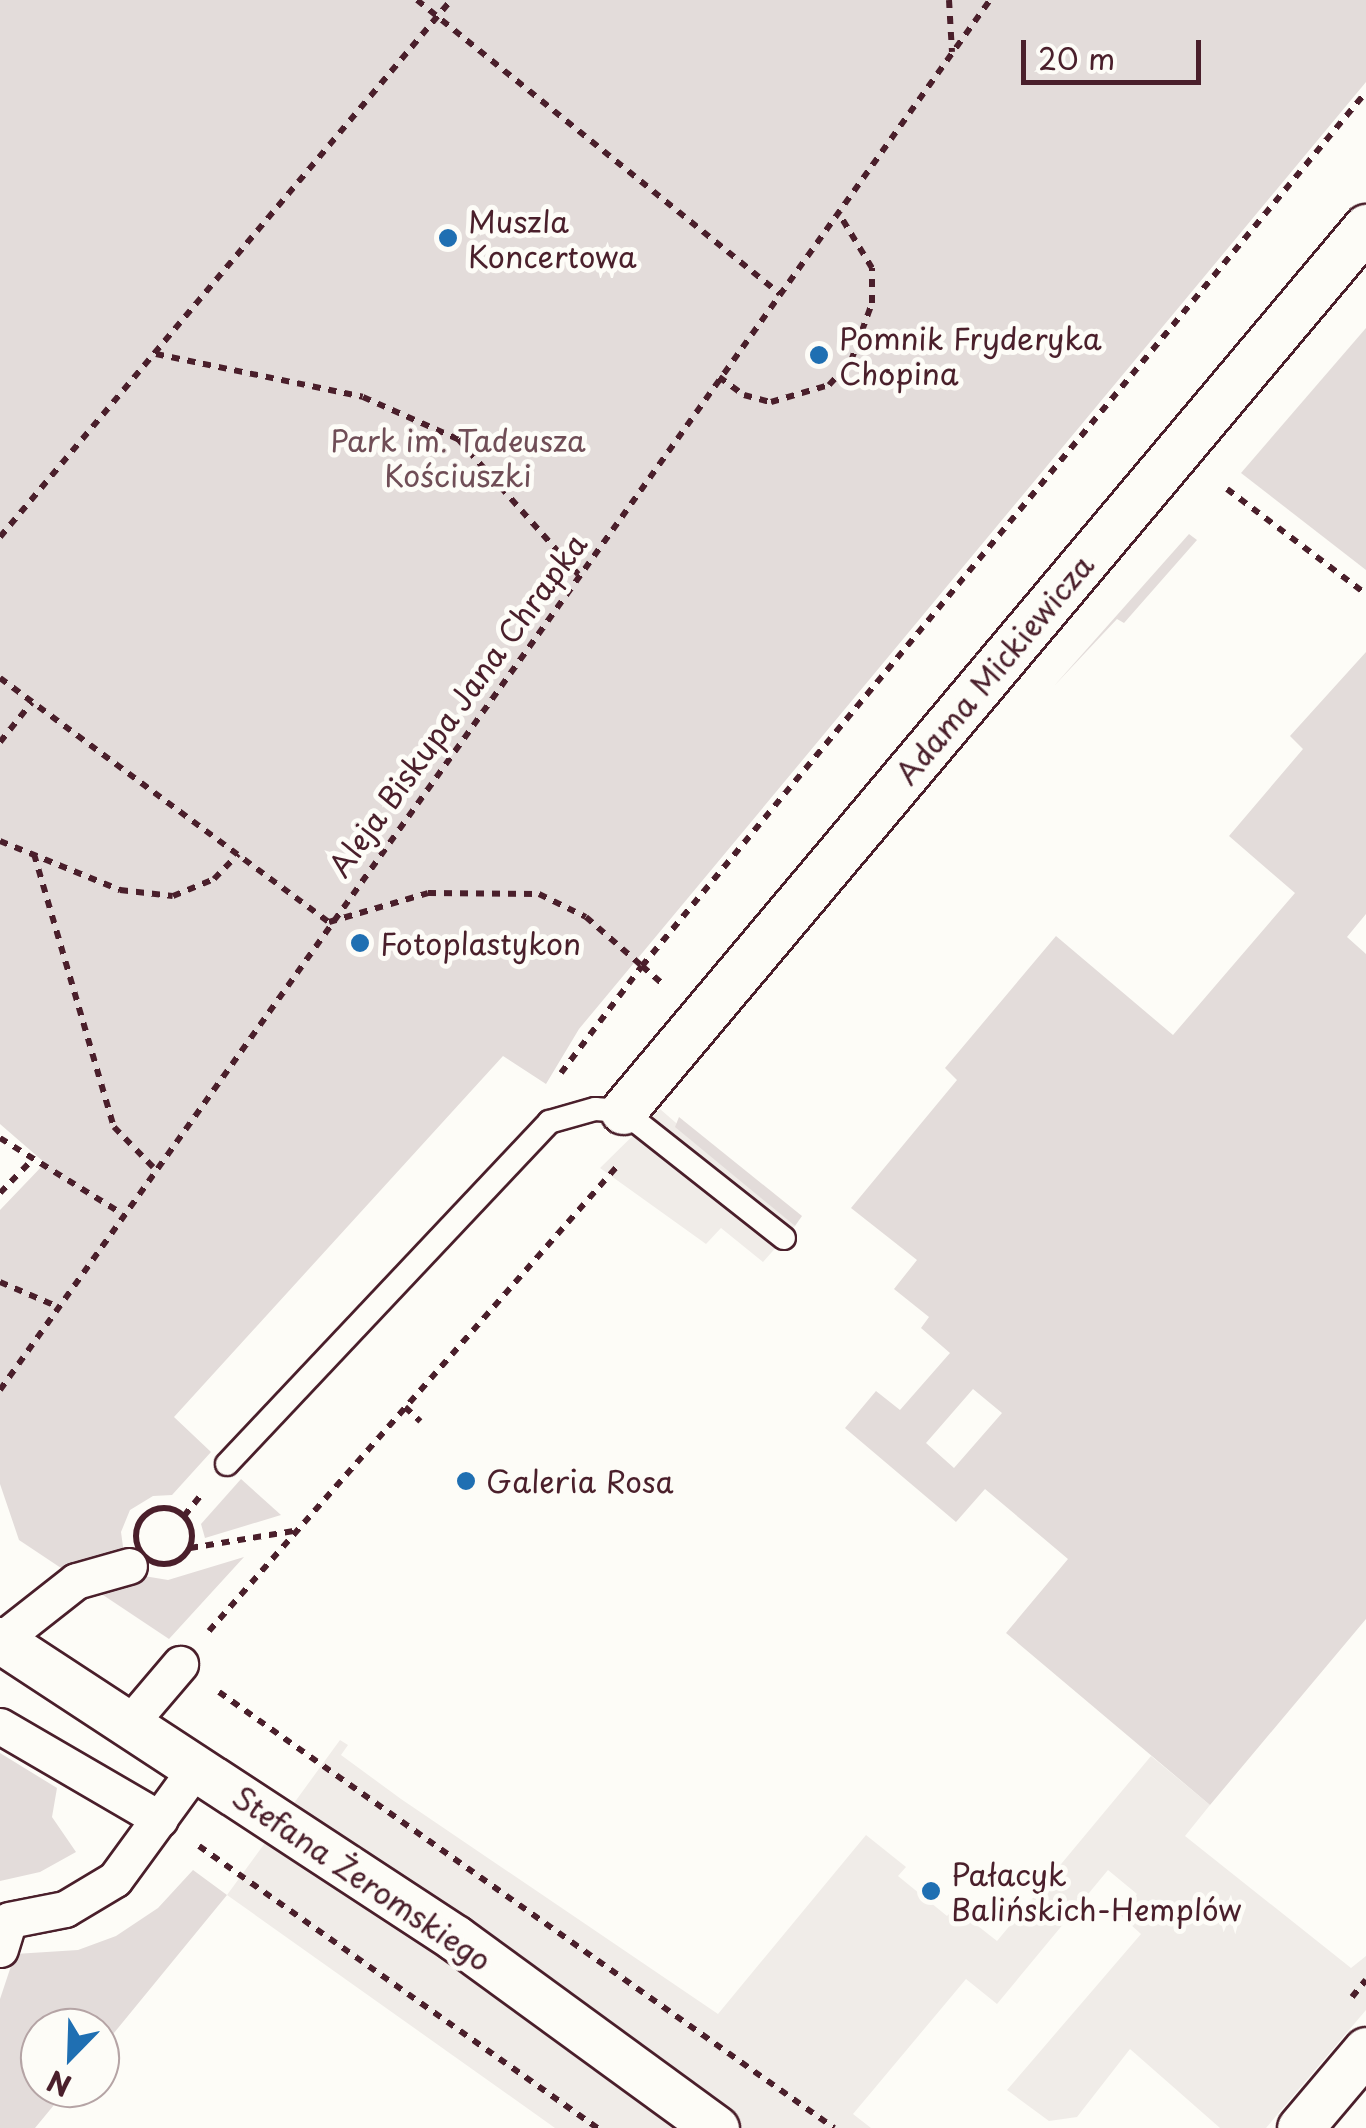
<!DOCTYPE html>
<meta charset="utf-8">
<style>
body{margin:0}
#map{position:relative;width:1366px;height:2128px;overflow:hidden;background:#fdfcf7;font-family:"Playpen Sans",sans-serif}
div>[style]{position:absolute}
.built>*{inset:0;background:#f0ece8}
.green>*{inset:0;background:#e3dcda}
.path>*{height:6px;margin-top:-3px;transform-origin:0;background:repeating-linear-gradient(90deg,#4a1f2b 0 8px,transparent 0 16px)}
.path>.ring{margin:-3px;padding:0;box-sizing:content-box;background:none;border:6px solid #4a1f2b;border-radius:50%}
.roads{filter:drop-shadow(2px 0 #4a1f2b) drop-shadow(-2px 0 #4a1f2b) drop-shadow(0 2px #4a1f2b) drop-shadow(0 -2px #4a1f2b)}
.service>*{height:22px;margin:-11px;padding:0 11px;transform-origin:11px;border-radius:11px;background:#fdfcf7}
.pedestrian>*{height:35px;margin:-17.5px;padding:0 17.5px;transform-origin:17.5px;border-radius:17.5px;background:#fdfcf7}
.minor>*{height:45px;margin:-22.5px;padding:0 22.5px;transform-origin:22.5px;border-radius:22.5px;background:#fdfcf7}
.dots>*{width:28px;height:28px;translate:-50% -50%;box-sizing:border-box;border:5px solid #fdfcf7;border-radius:50%}
span{translate:-50% -50%;white-space:nowrap;text-align:center;line-height:1.15;-webkit-text-stroke:10px #fdfcf7;paint-order:stroke}
.poi-label{font-size:30px;color:#4a1f2b}
.left{translate:0 -50%;text-align:left}
.park-label{font-size:30px;color:#704e57}
.street-label{font-size:30px;color:#4a1f2b}
.north{position:absolute;left:20px;top:2008px;width:100px;height:100px;box-sizing:border-box;background:#fdfcf7;border:2px solid #b5a4a5;border-radius:50%;rotate:203deg;font-size:28px;font-weight:700;line-height:40px;text-align:center;color:#4a1f2b}
.north::after{content:'';display:block;margin:auto;width:35px;height:45px;background:#1f6fb2;clip-path:polygon(50% 0,100% 100%,50% 72%,0 100%)}
.scale{position:absolute;left:1021px;top:40px;width:180px;height:45px;box-sizing:border-box;border:5px solid #4a1f2b;border-top:0;padding-left:12px;font-size:30px;line-height:35px;white-space:nowrap;color:#4a1f2b;-webkit-text-stroke:8px #fdfcf7;paint-order:stroke}
</style>
<div id="map">
<div class="built">
<i style="clip-path:polygon(660px 1109px,795px 1226px,763px 1262px,721px 1228px,706px 1244px,600px 1168px)"></i>
<i style="clip-path:polygon(340px 1740px,348px 1745px,341px 1755px,401px 1799px,718px 2014px,866px 1835px,906px 1867px,898px 1876px,947px 1916px,955px 1908px,997px 1941px,1151px 1756px,1210px 1805px,1185px 1836px,1351px 1968px,1366px 1956px,1366px 2010px,1266px 2128px,1220px 2128px,1130px 2049px,1077px 2117px,1049px 2121px,1007px 2090px,1141px 1934px,1120px 1915px,1137px 1894px,1108px 1870px,997px 2004px,966px 1979px,853px 2114px,871px 2128px,555px 2128px,227px 1895px)"></i>
</div>
<div class="green">
<i style="clip-path:polygon(0 0,1366px 0,1366px 82px,579px 1029px,546px 1084px,503px 1056px,174px 1417px,211px 1452px,172px 1495px,153px 1496px,130px 1510px,121px 1532px,124px 1554px,61px 1568px,19px 1540px,0 1484px,0 1210px,45px 1163px,0 1124px)"></i>
<i style="clip-path:polygon(1366px 328px,1366px 570px,1241px 473px)"></i>
<i style="clip-path:polygon(1189px 534px,1197px 540px,1124px 623px,1117px 619px,1054px 686px)"></i>
<i style="clip-path:polygon(evenodd,1366px 652px,1366px 914px,1347px 937px,1366px 954px,1366px 1619px,1210px 1805px,1006px 1633px,1068px 1559px,985px 1489px,956px 1522px,845px 1428px,876px 1391px,900px 1410px,950px 1353px,921px 1328px,929px 1317px,894px 1289px,917px 1260px,851px 1208px,957px 1080px,945px 1068px,1056px 936px,1173px 1035px,1295px 893px,1229px 836px,1303px 749px,1290px 736px,1366px 652px,973px 1389px,1002px 1413px,954px 1468px,926px 1443px,973px 1389px)"></i>
<i style="clip-path:polygon(679px 1117px,802px 1216px,795px 1226px,675px 1127px)"></i>
<i style="clip-path:polygon(241px 1479px,281px 1515px,205px 1538px,201px 1524px)"></i>
<i style="clip-path:polygon(244px 1557px,169px 1639px,97px 1591px,144px 1576px,168px 1580px)"></i>
<i style="clip-path:polygon(0 1753px,57px 1788px,52px 1817px,76px 1852px,40px 1872px,0 1881px)"></i>
<i style="clip-path:polygon(193px 1870px,227px 1895px,100px 2050px,100px 2028px,40px 2028px,40px 2088px,68px 2088px,35px 2128px,0 2128px,0 1999px,15px 1954px,78px 1950px,116px 1936px,158px 1908px)"></i>
</div>
<div class="path">
<i style="left:417px;top:0;width:467px;rotate:39deg"></i>
<i style="left:949px;top:0;width:52px;rotate:86.7deg"></i>
<i style="left:156px;top:354px;width:211px;rotate:11.7deg"></i>
<i style="left:363px;top:397px;width:104px;rotate:23.9deg"></i>
<i style="left:458px;top:439px;width:181px;rotate:48.4deg"></i>
<i style="left:719px;top:377px;width:31px;rotate:36deg"></i>
<i style="left:744px;top:395px;width:28px;rotate:15deg"></i>
<i style="left:771px;top:402px;width:60px;rotate:-16.3deg"></i>
<i style="left:829px;top:385px;width:33px;rotate:-47deg"></i>
<i style="left:851px;top:361px;width:62px;rotate:-70.1deg"></i>
<i style="left:872px;top:303px;width:35px;rotate:-90deg"></i>
<i style="left:872px;top:268px;width:66px;rotate:-121.3deg"></i>
<i style="left:1227px;top:489px;width:174px;rotate:37.1deg"></i>
<i style="left:0;top:537px;width:701px;rotate:-49.97deg"></i>
<i style="left:0;top:678px;width:410px;rotate:36.6deg"></i>
<i style="left:329px;top:922px;width:103px;rotate:-16.3deg"></i>
<i style="left:428px;top:893px;width:111px;rotate:0.5deg"></i>
<i style="left:539px;top:894px;width:52px;rotate:26.1deg"></i>
<i style="left:586px;top:917px;width:74px;rotate:41.2deg"></i>
<i style="left:642px;top:966px;width:1135px;rotate:-50.36deg"></i>
<i style="left:0;top:742px;width:51px;rotate:-51.3deg"></i>
<i style="left:0;top:841px;width:130px;rotate:22.2deg"></i>
<i style="left:120px;top:890px;width:53px;rotate:6.5deg"></i>
<i style="left:173px;top:896px;width:44px;rotate:-22.5deg"></i>
<i style="left:214px;top:879px;width:35px;rotate:-46deg"></i>
<i style="left:34px;top:854px;width:284px;rotate:73.7deg"></i>
<i style="left:114px;top:1127px;width:56px;rotate:45.7deg"></i>
<i style="left:561px;top:1073px;width:134px;rotate:-52.9deg"></i>
<i style="left:642px;top:966px;width:28px;rotate:41deg"></i>
<i style="left:0;top:1138px;width:142px;rotate:31.8deg"></i>
<i style="left:0;top:1193px;width:43px;rotate:-45.9deg"></i>
<i style="left:0;top:1282px;width:61px;rotate:23.2deg"></i>
<i style="left:0;top:1390px;width:1707px;rotate:-54.54deg"></i>
<i style="left:405px;top:1407px;width:21px;rotate:43deg"></i>
<i class="ring" style="left:136px;top:1508px;width:50px;height:50px"></i>
<i style="left:184px;top:1516px;width:28px;rotate:-51deg"></i>
<i style="left:190px;top:1548px;width:105px;rotate:-9.3deg"></i>
<i style="left:209px;top:1631px;width:623px;rotate:-48.71deg"></i>
<i style="left:219px;top:1692px;width:754px;rotate:35.33deg"></i>
<i style="left:199px;top:1846px;width:489px;rotate:35.3deg"></i>
<i style="left:1352px;top:1997px;width:22px;rotate:-51deg"></i>
</div>
<div class="roads">
<div class="service">
<i style="left:227px;top:1464px;width:470px;rotate:-46.7deg"></i>
<i style="left:549px;top:1122px;width:48px;rotate:-15.8deg"></i>
<i style="left:595px;top:1109px;width:28px;rotate:4deg"></i>
<i style="left:623px;top:1111px;width:205px;rotate:38.3deg"></i>
</div>
<div class="pedestrian">
<i style="left:1px;top:1640px;width:95px;rotate:-38.2deg"></i>
<i style="left:76px;top:1581px;width:55px;rotate:-15.8deg"></i>
<i style="left:129px;top:1724px;width:79px;rotate:-49.6deg"></i>
<i style="left:0;top:1726px;width:185px;rotate:30.2deg"></i>
<i style="left:0;top:1949px;width:30px;rotate:-73deg"></i>
<i style="left:9px;top:1920px;width:57px;rotate:-11.1deg"></i>
<i style="left:65px;top:1909px;width:58px;rotate:-31deg"></i>
<i style="left:115px;top:1879px;width:137px;rotate:-53.9deg"></i>
</div>
<div class="minor">
<i style="left:623px;top:1111px;width:1155px;rotate:-49.95deg"></i>
<i style="left:0;top:1640px;width:544px;rotate:33.22deg"></i>
<i style="left:455px;top:1938px;width:323px;rotate:36.1deg"></i>
<i style="left:1300px;top:2128px;width:102px;rotate:-49.8deg"></i>
</div>
</div>
<div class="dots">
<i style="left:448px;top:238px;background:#1f6fb2"></i>
<i style="left:819px;top:355px;background:#1f6fb2"></i>
<i style="left:360px;top:943px;background:#1f6fb2"></i>
<i style="left:466px;top:1481px;background:#1f6fb2"></i>
<i style="left:931px;top:1891px;background:#1f6fb2"></i>
</div>
<div class="poi-label">
<span class="left" style="left:468px;top:238px">Muszla<br>Koncertowa</span>
<span class="left" style="left:839px;top:355px">Pomnik Fryderyka<br>Chopina</span>
<span class="left" style="left:380px;top:943px">Fotoplastykon</span>
<span class="left" style="left:486px;top:1481px">Galeria Rosa</span>
<span class="left" style="left:951px;top:1891px">Pałacyk<br>Balińskich-Hemplów</span>
</div>
<div class="park-label">
<span style="left:458px;top:457px">Park im. Tadeusza<br>Kościuszki</span>
</div>
<div class="street-label">
<span style="left:994px;top:669px;rotate:-50deg">Adama Mickiewicza</span>
<span style="left:457px;top:705px;rotate:-54deg">Aleja Biskupa Jana Chrapka</span>
<span style="left:362px;top:1878px;rotate:34deg">Stefana Żeromskiego</span>
</div>
<div class="north">N</div>
<div class="scale">20 m</div>
</div>
